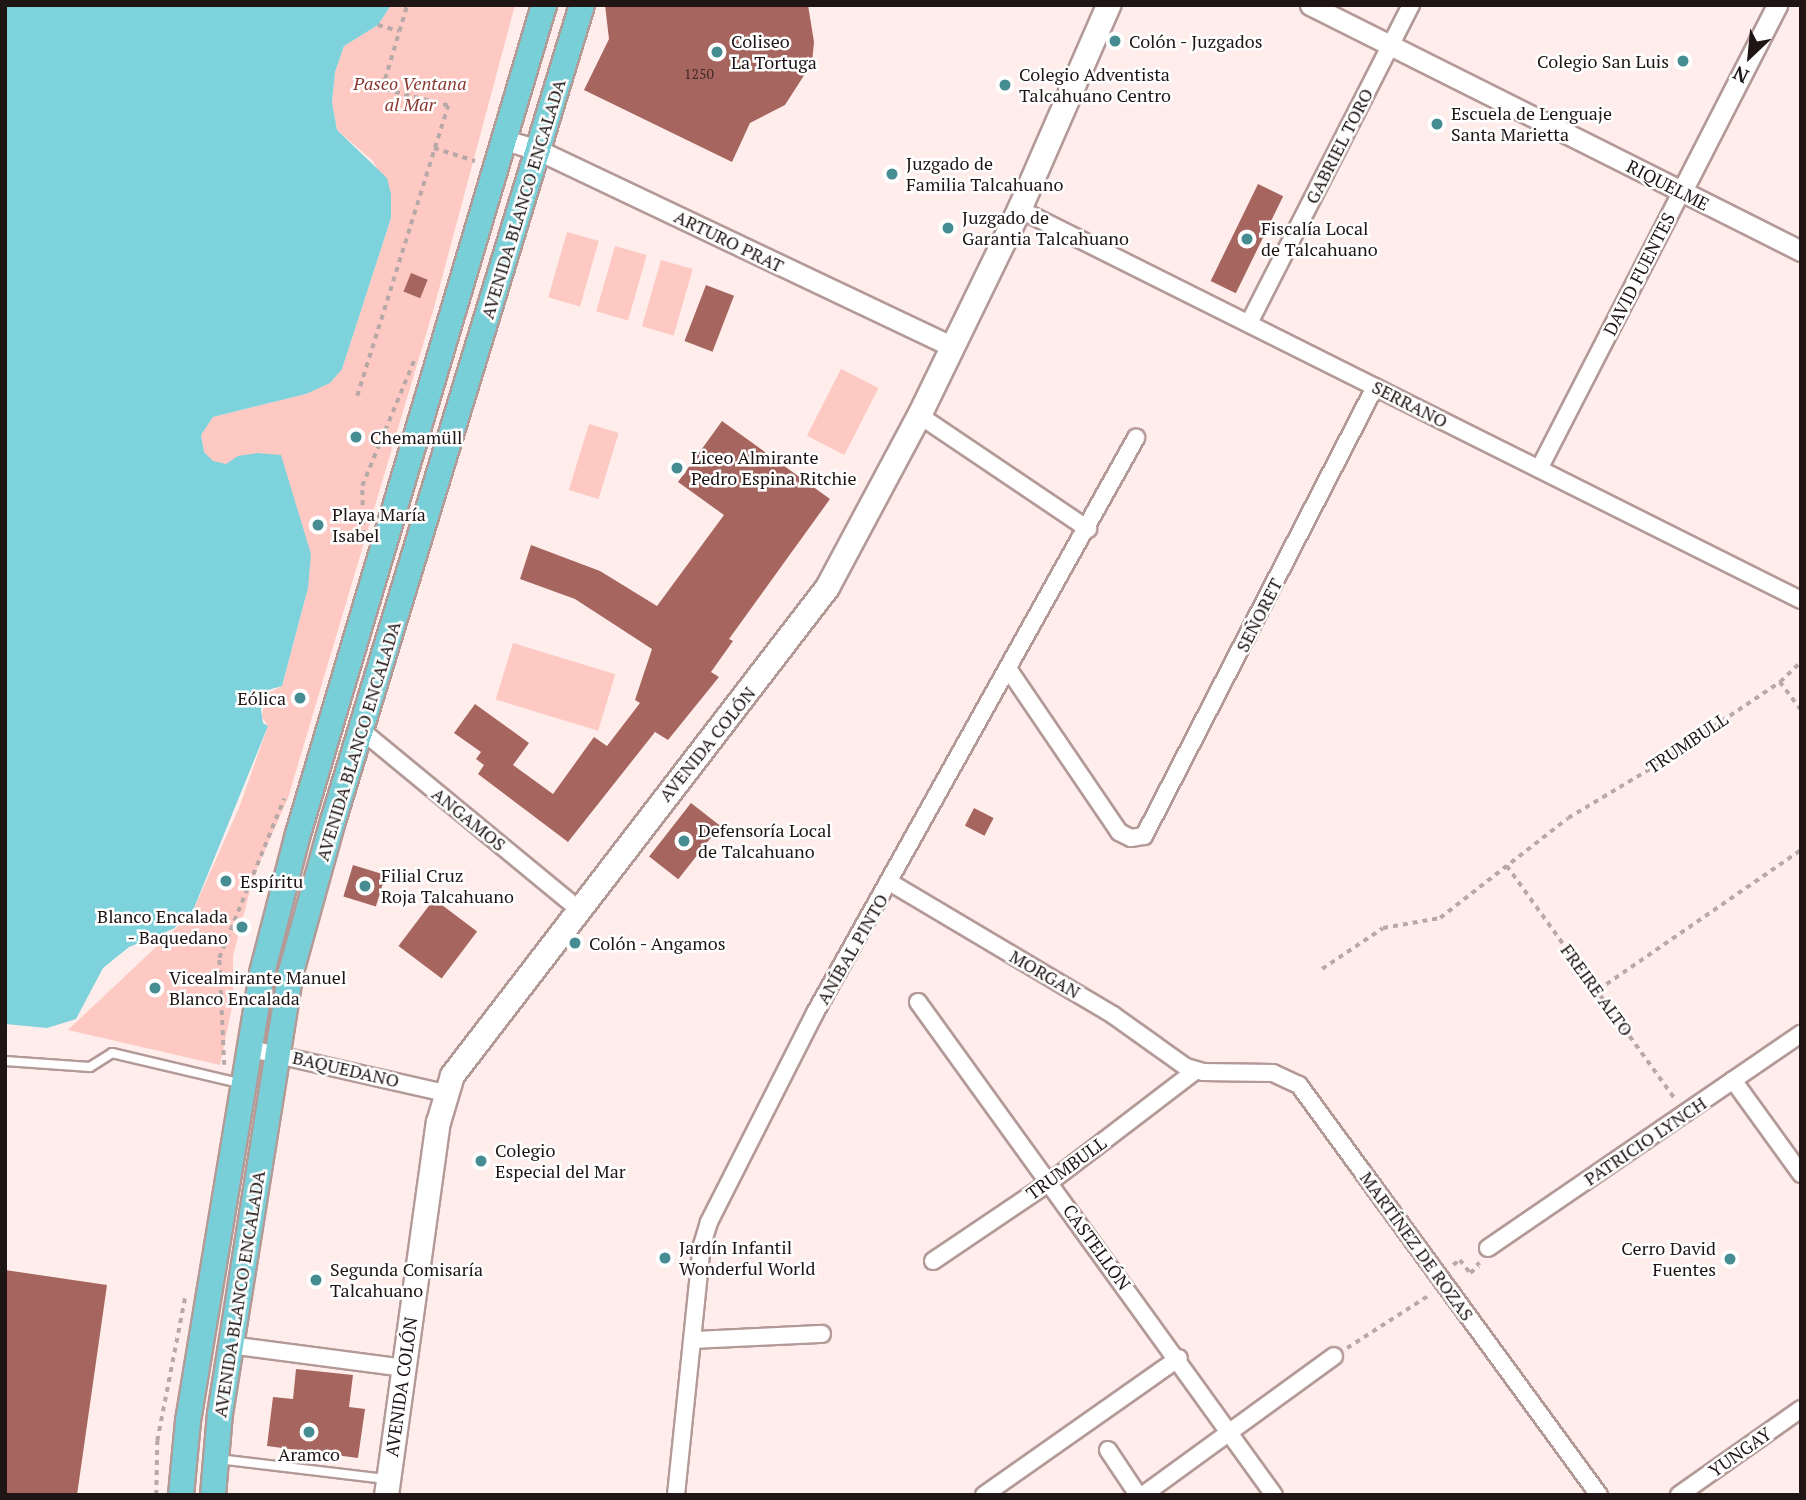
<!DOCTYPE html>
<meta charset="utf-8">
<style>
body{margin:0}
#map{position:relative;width:1806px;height:1500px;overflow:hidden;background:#feedeb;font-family:"PT Serif",serif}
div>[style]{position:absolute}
.green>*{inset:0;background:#fdc9c2;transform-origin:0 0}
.water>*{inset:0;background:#7dd2dc}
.building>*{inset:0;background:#a6665f;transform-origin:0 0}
.path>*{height:3.5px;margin-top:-1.75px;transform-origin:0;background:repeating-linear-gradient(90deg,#b7a9a7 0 5px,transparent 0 10px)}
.roads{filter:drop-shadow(2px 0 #b49a97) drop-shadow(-2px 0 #b49a97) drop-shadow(0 2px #b49a97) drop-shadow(0 -2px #b49a97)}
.service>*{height:8px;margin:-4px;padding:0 4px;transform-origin:4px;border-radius:4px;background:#fff}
.minor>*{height:16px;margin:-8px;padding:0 8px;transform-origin:8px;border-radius:8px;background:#fff}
.tertiary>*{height:19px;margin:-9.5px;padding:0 9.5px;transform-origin:9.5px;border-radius:9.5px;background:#fff}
.secondary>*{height:23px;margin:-11.5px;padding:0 11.5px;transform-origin:11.5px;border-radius:11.5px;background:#fff}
.primary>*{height:24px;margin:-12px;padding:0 12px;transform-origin:12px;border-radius:12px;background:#79cfd7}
.dots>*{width:19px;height:19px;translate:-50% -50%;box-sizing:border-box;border:4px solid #fff;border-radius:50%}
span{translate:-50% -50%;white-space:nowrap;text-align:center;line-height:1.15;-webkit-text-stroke:5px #fff;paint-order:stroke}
.number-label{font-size:14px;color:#402927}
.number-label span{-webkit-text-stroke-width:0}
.poi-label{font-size:18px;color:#1e1514}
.left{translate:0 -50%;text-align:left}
.right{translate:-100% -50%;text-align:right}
.park-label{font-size:18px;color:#8a3832;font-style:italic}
.street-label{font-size:18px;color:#1e1514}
.frame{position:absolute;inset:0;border:7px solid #1e1514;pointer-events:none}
.north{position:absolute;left:1715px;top:21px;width:70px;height:70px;-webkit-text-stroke:5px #fff;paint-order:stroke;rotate:206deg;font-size:19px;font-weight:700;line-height:28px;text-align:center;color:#1e1514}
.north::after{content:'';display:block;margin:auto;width:24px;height:32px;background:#1e1514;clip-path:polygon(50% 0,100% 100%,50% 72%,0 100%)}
</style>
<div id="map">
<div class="green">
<i style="clip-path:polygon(391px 5px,515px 5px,435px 304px,288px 798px,254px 875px,233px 956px,233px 1002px,220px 1065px,68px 1030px,192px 913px,239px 808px,268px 726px,262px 717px,265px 695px,282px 686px,307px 592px,204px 452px,201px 435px,213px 417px,306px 394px,342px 369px,391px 218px,391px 194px,373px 161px,337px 130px,332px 103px,335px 72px,344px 46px,378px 25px)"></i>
<i style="left:567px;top:232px;width:33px;height:68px;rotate:16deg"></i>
<i style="left:615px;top:246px;width:33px;height:68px;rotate:16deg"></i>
<i style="left:661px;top:260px;width:33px;height:69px;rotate:16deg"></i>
<i style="left:841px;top:369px;width:42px;height:75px;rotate:27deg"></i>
<i style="left:589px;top:424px;width:31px;height:69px;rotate:17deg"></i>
<i style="left:513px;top:643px;width:107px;height:59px;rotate:17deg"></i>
</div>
<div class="water">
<i style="clip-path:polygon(5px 5px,391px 5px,378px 25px,344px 46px,335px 72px,332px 103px,337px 130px,387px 178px,391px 194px,391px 218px,342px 369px,330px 383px,306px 394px,213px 417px,201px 435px,204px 452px,213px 461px,226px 464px,238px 456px,257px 453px,281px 455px,311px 554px,308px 588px,282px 686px,268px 690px,261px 709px,263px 723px,268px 726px,192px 913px,173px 929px,129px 947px,103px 968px,76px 1019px,47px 1028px,5px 1024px)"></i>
</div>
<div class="building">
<i style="clip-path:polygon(605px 5px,808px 5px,814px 42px,812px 63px,785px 105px,750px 123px,732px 162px,584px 90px,609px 39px)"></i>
<i style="left:1258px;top:184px;width:28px;height:108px;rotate:26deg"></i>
<i style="left:411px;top:273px;width:18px;height:20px;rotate:22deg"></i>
<i style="left:706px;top:285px;width:30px;height:60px;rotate:21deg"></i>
<i style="clip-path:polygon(722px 421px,830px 499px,729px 639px,733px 641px,711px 672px,719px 677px,668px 740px,655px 732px,568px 842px,478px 774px,484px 765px,476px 759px,481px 752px,454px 733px,475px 704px,529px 743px,513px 765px,553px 794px,594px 737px,607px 746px,640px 703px,635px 700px,652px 649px,575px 599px,520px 579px,531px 545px,600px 571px,657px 606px,724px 515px,678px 482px)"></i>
<i style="left:691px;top:803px;width:37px;height:68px;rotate:38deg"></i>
<i style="left:974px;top:808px;width:22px;height:20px;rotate:27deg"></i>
<i style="left:353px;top:865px;width:34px;height:33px;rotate:17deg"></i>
<i style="left:434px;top:899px;width:54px;height:59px;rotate:37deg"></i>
<i style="clip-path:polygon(5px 1270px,107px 1285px,77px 1495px,5px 1495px)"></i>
<i style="clip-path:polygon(296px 1369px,353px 1375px,349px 1407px,365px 1409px,358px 1458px,267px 1446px,273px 1397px,293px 1399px)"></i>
</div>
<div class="path">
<i style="left:378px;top:25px;width:22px;rotate:16deg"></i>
<i style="left:434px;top:148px;width:43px;rotate:17.6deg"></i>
<i style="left:357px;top:396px;width:304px;rotate:-72.6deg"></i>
<i style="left:448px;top:106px;width:68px;rotate:-165.6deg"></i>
<i style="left:382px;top:89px;width:88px;rotate:-73.4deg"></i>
<i style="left:363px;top:535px;width:49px;rotate:-91.2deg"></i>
<i style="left:362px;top:486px;width:139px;rotate:-67.5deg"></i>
<i style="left:1780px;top:682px;width:35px;rotate:53deg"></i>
<i style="left:1507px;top:866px;width:289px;rotate:54.2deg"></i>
<i style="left:1322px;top:969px;width:73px;rotate:-33.9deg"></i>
<i style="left:1383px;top:928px;width:58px;rotate:-10deg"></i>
<i style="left:1440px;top:918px;width:162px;rotate:-38deg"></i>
<i style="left:1568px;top:818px;width:101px;rotate:-30.9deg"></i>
<i style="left:1655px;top:766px;width:151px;rotate:-33.9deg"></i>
<i style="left:1780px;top:682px;width:29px;rotate:-44deg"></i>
<i style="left:1598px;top:990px;width:247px;rotate:-34.6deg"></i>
<i style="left:224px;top:1065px;width:107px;rotate:-92.7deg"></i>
<i style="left:219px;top:958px;width:172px;rotate:-67.8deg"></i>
<i style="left:1453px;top:1265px;width:9px;rotate:-36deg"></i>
<i style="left:1460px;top:1260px;width:16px;rotate:52deg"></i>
<i style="left:1470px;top:1273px;width:11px;rotate:-38deg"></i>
<i style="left:1479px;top:1266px;width:4px;rotate:-124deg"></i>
<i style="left:1347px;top:1348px;width:100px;rotate:-32.7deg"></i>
<i style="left:156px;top:1495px;width:54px;rotate:-88.9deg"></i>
<i style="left:157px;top:1441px;width:147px;rotate:-79deg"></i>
</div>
<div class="roads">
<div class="service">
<i style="left:5px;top:1061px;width:85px;rotate:4deg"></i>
<i style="left:90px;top:1067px;width:26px;rotate:-32deg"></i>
<i style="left:112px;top:1053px;width:130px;rotate:13.3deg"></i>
<i style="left:218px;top:1459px;width:169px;rotate:6.8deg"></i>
</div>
<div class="minor">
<i style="left:1019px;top:209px;width:874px;rotate:26.57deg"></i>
<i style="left:1249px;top:323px;width:357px;rotate:-63deg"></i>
<i style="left:919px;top:415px;width:204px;rotate:34deg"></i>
<i style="left:1539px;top:469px;width:313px;rotate:-62.8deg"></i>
<i style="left:1009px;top:670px;width:196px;rotate:55.8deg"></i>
<i style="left:1119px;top:832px;width:13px;rotate:27deg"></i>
<i style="left:1131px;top:838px;width:13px;rotate:-9deg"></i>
<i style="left:1144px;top:836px;width:505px;rotate:-62.78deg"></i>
<i style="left:361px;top:730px;width:280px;rotate:39.5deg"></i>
<i style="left:891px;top:883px;width:258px;rotate:30.7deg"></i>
<i style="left:1113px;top:1015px;width:90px;rotate:35.5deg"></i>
<i style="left:1186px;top:1067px;width:18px;rotate:16deg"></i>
<i style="left:1203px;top:1072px;width:70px;rotate:0.8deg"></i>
<i style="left:1273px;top:1073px;width:29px;rotate:25deg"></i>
<i style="left:1299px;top:1085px;width:508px;rotate:53.81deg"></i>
<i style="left:918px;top:1002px;width:608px;rotate:54.17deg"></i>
<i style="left:247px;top:1048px;width:203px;rotate:12.8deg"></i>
<i style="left:1733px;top:1080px;width:116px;rotate:54.1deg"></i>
<i style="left:1488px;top:1248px;width:379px;rotate:-34.4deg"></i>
<i style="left:933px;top:1261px;width:141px;rotate:-34deg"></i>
<i style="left:1050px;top:1182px;width:183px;rotate:-37.4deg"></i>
<i style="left:694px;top:1340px;width:128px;rotate:-2.7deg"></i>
<i style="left:230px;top:1345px;width:176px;rotate:7.5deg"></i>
<i style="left:1108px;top:1450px;width:54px;rotate:56.3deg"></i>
<i style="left:676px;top:1495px;width:251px;rotate:-84.1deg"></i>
<i style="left:702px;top:1245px;width:24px;rotate:-73deg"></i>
<i style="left:709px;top:1222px;width:234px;rotate:-63.1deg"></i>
<i style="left:815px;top:1013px;width:659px;rotate:-60.83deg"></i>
<i style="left:984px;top:1495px;width:238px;rotate:-35.1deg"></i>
<i style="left:1143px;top:1495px;width:236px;rotate:-36deg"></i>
<i style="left:1679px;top:1495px;width:149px;rotate:-35.2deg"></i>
</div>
<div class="tertiary">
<i style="left:1310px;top:5px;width:549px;rotate:26.61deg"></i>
<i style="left:505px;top:140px;width:34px;rotate:17deg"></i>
<i style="left:538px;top:150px;width:458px;rotate:25.4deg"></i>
<i style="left:1682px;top:191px;width:209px;rotate:-62.9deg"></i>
</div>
<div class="secondary">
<i style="left:386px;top:1495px;width:377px;rotate:-82.1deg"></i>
<i style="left:438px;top:1122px;width:49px;rotate:-73.4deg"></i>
<i style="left:452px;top:1075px;width:615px;rotate:-52.46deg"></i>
<i style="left:827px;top:587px;width:195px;rotate:-61.9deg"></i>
<i style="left:919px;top:415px;width:229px;rotate:-64.1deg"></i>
<i style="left:1019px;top:209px;width:223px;rotate:-66.4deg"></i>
</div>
<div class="primary">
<i style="left:181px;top:1495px;width:74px;rotate:-84.6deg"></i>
<i style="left:188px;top:1421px;width:454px;rotate:-80.6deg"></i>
<i style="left:262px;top:973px;width:144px;rotate:-75.5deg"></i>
<i style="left:298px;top:834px;width:865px;rotate:-73.47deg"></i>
<i style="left:213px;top:1495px;width:81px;rotate:-85.1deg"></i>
<i style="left:220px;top:1414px;width:448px;rotate:-80.9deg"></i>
<i style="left:291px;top:972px;width:157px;rotate:-74.5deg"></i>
<i style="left:333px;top:821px;width:853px;rotate:-73.03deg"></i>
</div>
</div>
<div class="dots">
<i style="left:1115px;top:41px;background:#458c93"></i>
<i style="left:717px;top:52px;background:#458c93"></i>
<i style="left:1683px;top:61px;background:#458c93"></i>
<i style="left:1005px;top:85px;background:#458c93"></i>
<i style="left:1437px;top:124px;background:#458c93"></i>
<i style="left:892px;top:174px;background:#458c93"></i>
<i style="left:948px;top:228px;background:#458c93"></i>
<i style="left:1247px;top:239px;background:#458c93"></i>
<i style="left:356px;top:437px;background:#458c93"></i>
<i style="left:677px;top:468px;background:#458c93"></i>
<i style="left:318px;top:525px;background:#458c93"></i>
<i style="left:300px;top:698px;background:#458c93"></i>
<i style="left:684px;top:841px;background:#458c93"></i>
<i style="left:226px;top:881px;background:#458c93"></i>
<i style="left:365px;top:886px;background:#458c93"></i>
<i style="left:242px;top:927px;background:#458c93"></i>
<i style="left:575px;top:943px;background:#458c93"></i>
<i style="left:155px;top:988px;background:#458c93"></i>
<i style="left:481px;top:1161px;background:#458c93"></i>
<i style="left:665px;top:1258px;background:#458c93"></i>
<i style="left:1730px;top:1259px;background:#458c93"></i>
<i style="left:316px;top:1280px;background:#458c93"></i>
<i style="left:309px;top:1432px;background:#458c93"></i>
</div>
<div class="number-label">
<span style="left:699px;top:74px">1250</span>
</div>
<div class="poi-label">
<span class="left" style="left:1129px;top:41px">Colón - Juzgados</span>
<span class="left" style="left:731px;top:52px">Coliseo<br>La Tortuga</span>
<span class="right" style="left:1669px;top:61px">Colegio San Luis</span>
<span class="left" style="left:1019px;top:85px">Colegio Adventista<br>Talcahuano Centro</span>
<span class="left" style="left:1451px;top:124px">Escuela de Lenguaje<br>Santa Marietta</span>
<span class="left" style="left:906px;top:174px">Juzgado de<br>Familia Talcahuano</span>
<span class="left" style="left:962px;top:228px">Juzgado de<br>Garantia Talcahuano</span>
<span class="left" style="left:1261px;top:239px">Fiscalía Local<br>de Talcahuano</span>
<span class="left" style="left:370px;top:437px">Chemamüll</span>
<span class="left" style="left:691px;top:468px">Liceo Almirante<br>Pedro Espina Ritchie</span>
<span class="left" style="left:332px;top:525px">Playa María<br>Isabel</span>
<span class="right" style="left:286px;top:698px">Eólica</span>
<span class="left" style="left:698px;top:841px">Defensoría Local<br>de Talcahuano</span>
<span class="left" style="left:381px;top:886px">Filial Cruz<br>Roja Talcahuano</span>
<span class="left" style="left:240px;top:881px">Espíritu</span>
<span class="right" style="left:228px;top:927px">Blanco Encalada<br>- Baquedano</span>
<span class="left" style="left:589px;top:943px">Colón - Angamos</span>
<span class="left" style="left:169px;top:988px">Vicealmirante Manuel<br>Blanco Encalada</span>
<span class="left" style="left:495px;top:1161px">Colegio<br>Especial del Mar</span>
<span class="left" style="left:679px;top:1258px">Jardín Infantil<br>Wonderful World</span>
<span class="right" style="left:1716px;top:1259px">Cerro David<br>Fuentes</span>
<span class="left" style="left:330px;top:1280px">Segunda Comisaría<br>Talcahuano</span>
<span style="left:309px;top:1454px">Aramco</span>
</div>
<div class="park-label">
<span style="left:410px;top:94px">Paseo Ventana<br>al Mar</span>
</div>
<div class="street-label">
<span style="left:1339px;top:146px;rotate:-63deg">GABRIEL TORO</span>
<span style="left:1668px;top:185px;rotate:27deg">RIQUELME</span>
<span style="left:523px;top:199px;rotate:-73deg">AVENIDA BLANCO ENCALADA</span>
<span style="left:729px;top:241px;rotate:26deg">ARTURO PRAT</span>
<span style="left:1639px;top:274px;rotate:-63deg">DAVID FUENTES</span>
<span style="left:1410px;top:404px;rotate:27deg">SERRANO</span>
<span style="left:1259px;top:615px;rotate:-63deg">SEÑORET</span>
<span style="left:358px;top:741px;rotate:-73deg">AVENIDA BLANCO ENCALADA</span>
<span style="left:1687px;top:743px;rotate:-34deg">TRUMBULL</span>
<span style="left:707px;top:744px;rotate:-51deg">AVENIDA COLÓN</span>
<span style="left:469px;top:819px;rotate:39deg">ANGAMOS</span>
<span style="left:852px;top:949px;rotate:-60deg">ANÍBAL PINTO</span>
<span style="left:1045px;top:974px;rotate:30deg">MORGAN</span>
<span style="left:1597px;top:990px;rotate:54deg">FREIRE ALTO</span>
<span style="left:346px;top:1069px;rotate:13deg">BAQUEDANO</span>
<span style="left:1645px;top:1141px;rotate:-34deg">PATRICIO LYNCH</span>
<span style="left:1066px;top:1168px;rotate:-36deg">TRUMBULL</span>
<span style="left:1417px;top:1246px;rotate:54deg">MARTÍNEZ DE ROZAS</span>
<span style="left:1097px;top:1247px;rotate:54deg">CASTELLÓN</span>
<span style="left:239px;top:1294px;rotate:-81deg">AVENIDA BLANCO ENCALADA</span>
<span style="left:401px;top:1387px;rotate:-82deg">AVENIDA COLÓN</span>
<span style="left:1740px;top:1452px;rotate:-35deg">YUNGAY</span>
</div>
<div class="frame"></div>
<div class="north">N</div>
</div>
